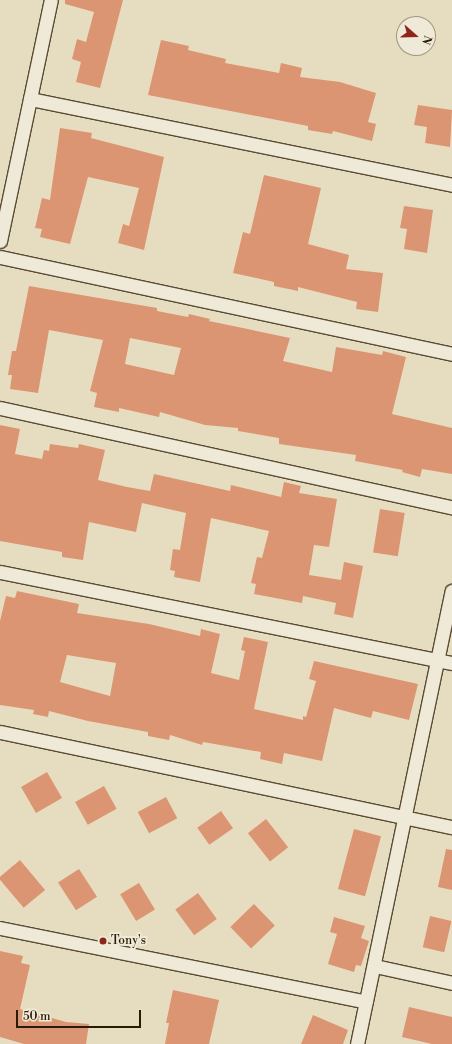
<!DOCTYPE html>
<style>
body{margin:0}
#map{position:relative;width:452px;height:1044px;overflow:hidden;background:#e6ddc1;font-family:"Libre Bodoni",serif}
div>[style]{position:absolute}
.building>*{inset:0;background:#dc9572;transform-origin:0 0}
.roads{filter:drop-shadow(1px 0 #584b32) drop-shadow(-1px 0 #584b32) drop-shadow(0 1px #584b32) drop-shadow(0 -1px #584b32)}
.street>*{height:13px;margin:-6.5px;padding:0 6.5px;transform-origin:6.5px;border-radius:6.5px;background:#efe9d7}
.dots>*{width:11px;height:11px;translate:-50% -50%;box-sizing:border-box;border:2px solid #efe9d7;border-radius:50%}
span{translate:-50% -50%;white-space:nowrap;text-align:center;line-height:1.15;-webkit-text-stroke:4px #efe9d7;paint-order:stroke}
.poi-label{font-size:12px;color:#291a03}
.left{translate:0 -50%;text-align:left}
.north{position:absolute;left:396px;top:16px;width:40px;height:40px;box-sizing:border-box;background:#efe9d7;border:1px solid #a09682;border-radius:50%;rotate:110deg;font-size:11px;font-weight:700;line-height:16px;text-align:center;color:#291a03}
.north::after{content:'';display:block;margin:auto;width:14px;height:18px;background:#8f2418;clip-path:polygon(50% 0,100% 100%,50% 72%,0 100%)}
.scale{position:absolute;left:16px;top:1010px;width:125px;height:18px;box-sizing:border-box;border:2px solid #291a03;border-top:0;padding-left:5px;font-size:12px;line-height:14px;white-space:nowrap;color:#291a03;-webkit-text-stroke:3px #efe9d7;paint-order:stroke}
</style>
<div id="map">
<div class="building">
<i style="clip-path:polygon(65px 0,123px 0,100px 88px,76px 82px,81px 62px,72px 59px,77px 39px,86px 42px,94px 12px,65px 4px)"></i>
<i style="clip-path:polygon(161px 40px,189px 46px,188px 50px,226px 59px,225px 63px,279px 73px,281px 63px,302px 68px,300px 77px,340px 82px,376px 93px,368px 122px,376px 124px,372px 141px,333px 131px,332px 134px,308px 130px,308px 126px,148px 95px)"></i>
<i style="clip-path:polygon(418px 105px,452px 110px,450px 147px,425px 143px,427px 127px,414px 125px)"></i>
<i style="clip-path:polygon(60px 128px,92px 133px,91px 138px,164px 157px,144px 250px,118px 243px,123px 224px,129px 226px,139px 188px,88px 177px,70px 244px,40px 237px,42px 229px,35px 228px,42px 198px,50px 200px)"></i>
<i style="clip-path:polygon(264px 175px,321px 188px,308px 244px,349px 255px,346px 269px,383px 273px,378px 312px,356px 309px,357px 302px,298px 287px,298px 291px,274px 286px,274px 282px,233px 273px,243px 232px,250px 234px)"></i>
<i style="clip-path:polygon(404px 206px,433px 210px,427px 253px,404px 249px,407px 229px,400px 228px)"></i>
<i style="clip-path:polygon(evenodd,29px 286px,157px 308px,157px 311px,188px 317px,189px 314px,210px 319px,209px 321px,290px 338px,283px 361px,332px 372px,336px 347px,382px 355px,383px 351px,406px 357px,392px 414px,452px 428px,452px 474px,422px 469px,420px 477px,402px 472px,403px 470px,355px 461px,356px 455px,279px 444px,279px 438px,238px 431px,238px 428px,205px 425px,160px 412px,159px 417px,119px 408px,119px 412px,94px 407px,97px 393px,90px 391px,103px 340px,49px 330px,38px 393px,10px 389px,12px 375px,8px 375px,12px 351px,16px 351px,29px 286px,130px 338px,181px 348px,174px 375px,125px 364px,130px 338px)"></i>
<i style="clip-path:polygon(0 425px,20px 429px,15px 454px,42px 459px,44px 450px,49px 451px,50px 444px,78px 448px,79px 444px,105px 450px,98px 480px,127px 487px,150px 491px,154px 474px,230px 491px,231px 485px,281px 497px,284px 482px,301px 486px,299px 493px,337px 499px,329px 547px,314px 545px,309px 575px,341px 580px,344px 562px,363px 566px,353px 618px,334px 614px,336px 603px,303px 596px,302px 603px,254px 594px,256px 584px,251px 583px,257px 557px,262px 558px,269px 531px,211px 518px,200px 582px,174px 577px,175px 571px,170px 570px,173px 549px,180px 550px,186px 513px,142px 503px,136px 532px,89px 522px,83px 560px,62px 557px,62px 552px,0 541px)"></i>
<i style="left:380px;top:509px;width:25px;height:44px;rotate:9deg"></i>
<i style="clip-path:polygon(evenodd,17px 591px,79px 604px,77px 613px,149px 624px,200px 636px,201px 629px,220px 634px,211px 673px,239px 680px,245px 651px,241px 650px,244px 637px,268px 642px,254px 709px,303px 720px,303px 716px,306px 717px,316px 681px,309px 679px,314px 661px,418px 684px,409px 720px,373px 711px,371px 718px,334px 708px,322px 761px,284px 753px,282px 764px,260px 759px,261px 752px,203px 742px,202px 745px,170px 735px,169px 740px,148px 736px,148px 732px,88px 721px,49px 711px,48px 717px,33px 714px,34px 710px,0 705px,0 621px,6px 596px,15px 598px,17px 591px,67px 655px,116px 663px,110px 696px,60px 682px,67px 655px)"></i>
<i style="left:47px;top:772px;width:30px;height:30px;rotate:60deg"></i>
<i style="left:104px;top:786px;width:26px;height:33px;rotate:61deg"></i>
<i style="left:166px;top:797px;width:24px;height:32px;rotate:62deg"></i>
<i style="left:221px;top:811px;width:21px;height:29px;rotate:55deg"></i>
<i style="left:266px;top:819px;width:36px;height:23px;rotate:52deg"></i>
<i style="left:354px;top:829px;width:28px;height:62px;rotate:15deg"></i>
<i style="clip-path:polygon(446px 849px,452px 850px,452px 890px,438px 887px)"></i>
<i style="left:20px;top:860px;width:39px;height:28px;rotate:50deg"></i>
<i style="left:79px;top:869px;width:33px;height:25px;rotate:57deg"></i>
<i style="left:139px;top:883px;width:31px;height:22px;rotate:59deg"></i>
<i style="left:198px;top:893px;width:32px;height:28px;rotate:54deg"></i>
<i style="left:254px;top:904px;width:30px;height:33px;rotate:46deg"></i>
<i style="left:430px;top:916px;width:22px;height:32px;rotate:13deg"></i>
<i style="clip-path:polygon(334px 917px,365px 926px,361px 938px,369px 941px,361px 966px,356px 965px,354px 972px,328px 964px,337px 934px,330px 932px)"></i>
<i style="clip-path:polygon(0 951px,23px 956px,21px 963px,30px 965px,20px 1009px,66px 1022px,89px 1024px,86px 1044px,24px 1044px,0 1037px)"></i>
<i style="clip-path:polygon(173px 990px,219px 1000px,209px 1044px,165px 1044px,169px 1023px,166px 1023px)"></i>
<i style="clip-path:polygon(409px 1007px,452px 1017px,452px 1044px,432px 1044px,402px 1037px)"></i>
<i style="clip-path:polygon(313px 1015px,348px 1030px,343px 1044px,301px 1044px)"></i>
</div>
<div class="roads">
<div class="street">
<i style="left:30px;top:99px;width:431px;rotate:11.5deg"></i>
<i style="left:0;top:241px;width:246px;rotate:-78.1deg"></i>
<i style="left:0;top:257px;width:462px;rotate:12.1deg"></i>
<i style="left:0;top:408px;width:463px;rotate:12.4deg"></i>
<i style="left:0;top:572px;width:461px;rotate:11.4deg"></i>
<i style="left:0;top:732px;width:462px;rotate:11.9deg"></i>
<i style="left:0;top:928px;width:373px;rotate:11.4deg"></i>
<i style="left:375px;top:966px;width:79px;rotate:12.4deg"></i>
<i style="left:357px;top:1044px;width:463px;rotate:-78.2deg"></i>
</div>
</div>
<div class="dots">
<i style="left:103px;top:941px;background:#8f2418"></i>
</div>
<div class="poi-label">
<span class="left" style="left:111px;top:941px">Tony's</span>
</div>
<div class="north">N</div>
<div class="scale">50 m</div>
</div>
